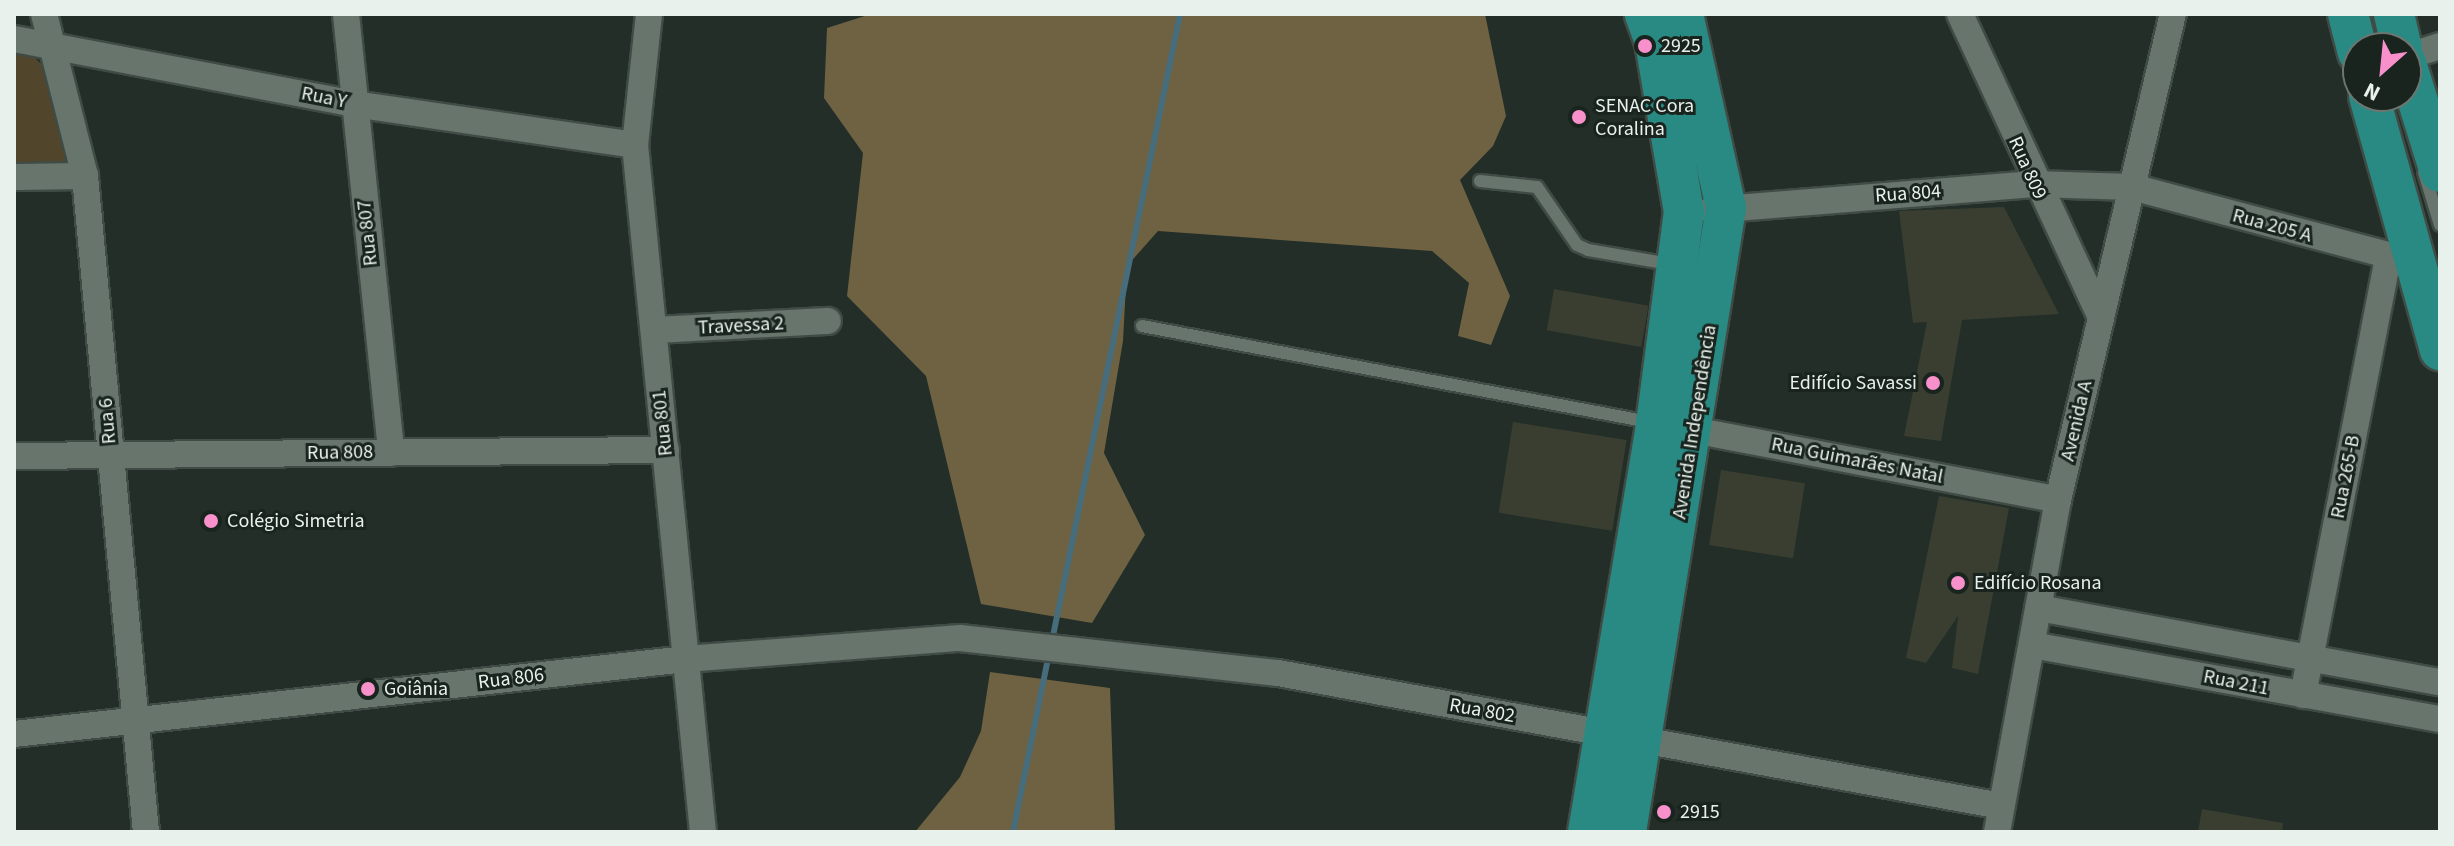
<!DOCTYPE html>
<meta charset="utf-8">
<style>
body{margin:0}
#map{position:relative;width:2454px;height:846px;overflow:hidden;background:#222e27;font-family:"Source Sans 3",sans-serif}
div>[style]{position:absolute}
.green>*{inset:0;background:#51462b}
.forest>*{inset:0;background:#6e6242}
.stream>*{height:6px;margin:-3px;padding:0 3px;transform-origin:3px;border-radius:3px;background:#476c7c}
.building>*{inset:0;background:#393e31;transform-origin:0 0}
.roads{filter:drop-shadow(2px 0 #404b45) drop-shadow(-2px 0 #404b45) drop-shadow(0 2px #404b45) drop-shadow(0 -2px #404b45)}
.service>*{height:12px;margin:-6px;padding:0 6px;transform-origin:6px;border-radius:6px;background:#67756c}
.minor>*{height:26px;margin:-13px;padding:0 13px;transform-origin:13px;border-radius:13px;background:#67756c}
.primary>*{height:40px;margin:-20px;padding:0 20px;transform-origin:20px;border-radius:20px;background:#298a84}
.dots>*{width:22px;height:22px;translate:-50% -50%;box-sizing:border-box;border:4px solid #18241d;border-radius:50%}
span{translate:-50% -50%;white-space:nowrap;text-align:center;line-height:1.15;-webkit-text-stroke:6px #18241d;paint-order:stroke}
.poi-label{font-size:20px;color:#e9f1ec}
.left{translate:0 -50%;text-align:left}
.right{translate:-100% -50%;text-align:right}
.street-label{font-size:20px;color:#e9f1ec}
.frame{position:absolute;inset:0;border:16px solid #e9f1ec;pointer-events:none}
.north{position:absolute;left:2342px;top:32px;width:80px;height:80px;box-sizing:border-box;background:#18241d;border:2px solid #6c7670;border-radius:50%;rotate:207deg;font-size:22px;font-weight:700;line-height:32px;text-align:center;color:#e9f1ec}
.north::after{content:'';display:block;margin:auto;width:28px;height:36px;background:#f890cb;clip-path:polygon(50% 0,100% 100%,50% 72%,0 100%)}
</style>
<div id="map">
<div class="green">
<i style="clip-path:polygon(14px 51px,32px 55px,44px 67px,71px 155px,65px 165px,14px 168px)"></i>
</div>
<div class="forest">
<i style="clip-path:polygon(871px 14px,1485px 14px,1506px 116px,1493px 146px,1460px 180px,1510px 296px,1491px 345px,1458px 336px,1469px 283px,1432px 251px,1158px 231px,1127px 266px,1123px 341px,1104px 453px,1145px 535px,1092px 623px,981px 604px,926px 376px,847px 296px,863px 153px,824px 98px,827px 28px)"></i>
<i style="clip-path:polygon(990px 672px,1110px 688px,1115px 832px,915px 832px,960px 777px,981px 731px)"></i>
</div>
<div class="stream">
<i style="left:1053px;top:636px;width:635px;rotate:-78.46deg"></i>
<i style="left:1013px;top:832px;width:177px;rotate:-78.6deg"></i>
</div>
<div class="building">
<i style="clip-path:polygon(2004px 207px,2059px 314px,1962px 320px,1941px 441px,1904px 436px,1927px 322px,1913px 323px,1899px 211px)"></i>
<i style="left:1554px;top:289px;width:96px;height:42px;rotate:10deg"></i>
<i style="left:1513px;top:422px;width:115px;height:92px;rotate:9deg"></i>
<i style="left:1721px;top:470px;width:85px;height:76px;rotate:9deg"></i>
<i style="clip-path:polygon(1939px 496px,2009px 508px,1978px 674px,1952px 668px,1958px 616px,1926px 663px,1906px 658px)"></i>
<i style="clip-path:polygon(2202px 809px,2283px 823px,2282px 832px,2198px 832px)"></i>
</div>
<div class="roads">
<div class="service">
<i style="left:2424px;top:172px;width:55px;rotate:73.2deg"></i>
<i style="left:1480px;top:181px;width:57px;rotate:6deg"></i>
<i style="left:1537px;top:187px;width:70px;rotate:55.4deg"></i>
<i style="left:1577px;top:245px;width:12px;rotate:24deg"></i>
<i style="left:1588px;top:250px;width:83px;rotate:9.7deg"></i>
<i style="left:1142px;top:326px;width:516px;rotate:10.72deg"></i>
</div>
<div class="minor">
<i style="left:44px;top:14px;width:167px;rotate:75.8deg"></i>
<i style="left:85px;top:176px;width:659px;rotate:84.69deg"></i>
<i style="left:346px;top:14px;width:441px;rotate:84.1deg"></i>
<i style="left:649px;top:14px;width:132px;rotate:96.1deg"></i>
<i style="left:635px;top:145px;width:690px;rotate:84.35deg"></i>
<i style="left:1960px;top:14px;width:335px;rotate:65.1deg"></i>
<i style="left:14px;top:39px;width:346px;rotate:10.8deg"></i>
<i style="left:354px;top:104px;width:284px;rotate:8.3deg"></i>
<i style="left:2406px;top:57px;width:36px;rotate:-18deg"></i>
<i style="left:14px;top:177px;width:71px;rotate:-0.8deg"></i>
<i style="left:1711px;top:210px;width:324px;rotate:-4.6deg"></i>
<i style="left:2034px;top:184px;width:98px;rotate:1.8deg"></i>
<i style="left:2132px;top:187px;width:291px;rotate:14.9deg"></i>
<i style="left:654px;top:330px;width:174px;rotate:-3deg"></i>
<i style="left:1677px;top:427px;width:388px;rotate:10.8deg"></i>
<i style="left:14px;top:456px;width:652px;rotate:-0.53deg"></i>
<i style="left:2039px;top:608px;width:408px;rotate:10.5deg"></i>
<i style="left:2032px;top:645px;width:415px;rotate:10.3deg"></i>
<i style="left:2303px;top:695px;width:445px;rotate:-79deg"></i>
<i style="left:14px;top:734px;width:676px;rotate:-6.37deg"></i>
<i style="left:686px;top:659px;width:275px;rotate:-4.4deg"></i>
<i style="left:960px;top:638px;width:320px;rotate:6.3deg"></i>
<i style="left:1278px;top:673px;width:735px;rotate:10.42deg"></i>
<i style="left:1997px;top:832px;width:338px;rotate:-79.6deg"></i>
<i style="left:2058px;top:500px;width:499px;rotate:-76.7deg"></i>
</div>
<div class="primary">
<i style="left:2348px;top:14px;width:40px;rotate:75.6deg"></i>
<i style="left:2394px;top:14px;width:35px;rotate:77deg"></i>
<i style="left:2406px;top:63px;width:114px;rotate:72.7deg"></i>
<i style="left:2369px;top:96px;width:264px;rotate:74.4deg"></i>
<i style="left:1588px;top:832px;width:414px;rotate:-80.5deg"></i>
<i style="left:1656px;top:424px;width:214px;rotate:-82.5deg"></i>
<i style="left:1684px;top:212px;width:172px;rotate:-99.7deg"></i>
<i style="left:1655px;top:42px;width:30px;rotate:-110deg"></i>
<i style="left:1626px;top:832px;width:632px;rotate:-80.9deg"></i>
<i style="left:1726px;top:208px;width:199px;rotate:-102.5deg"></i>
</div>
</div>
<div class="dots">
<i style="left:1645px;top:46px;background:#f890cb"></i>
<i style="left:1579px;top:117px;background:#f890cb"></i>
<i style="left:1933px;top:383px;background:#f890cb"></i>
<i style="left:211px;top:521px;background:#f890cb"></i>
<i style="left:1958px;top:583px;background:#f890cb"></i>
<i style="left:368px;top:689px;background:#f890cb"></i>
<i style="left:1664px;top:812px;background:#f890cb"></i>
</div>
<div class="poi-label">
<span class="left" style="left:1661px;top:46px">2925</span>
<span class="left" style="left:1595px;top:118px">SENAC Cora<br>Coralina</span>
<span class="right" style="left:1917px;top:383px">Edifício Savassi</span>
<span class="left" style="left:227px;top:521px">Colégio Simetria</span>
<span class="left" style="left:1974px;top:583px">Edifício Rosana</span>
<span class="left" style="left:384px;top:689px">Goiânia</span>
<span class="left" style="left:1680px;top:812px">2915</span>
</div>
<div class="street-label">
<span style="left:324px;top:98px;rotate:11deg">Rua Y</span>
<span style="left:2027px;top:168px;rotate:66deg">Rua 809</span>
<span style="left:1908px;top:194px;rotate:-4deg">Rua 804</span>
<span style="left:2272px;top:226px;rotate:15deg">Rua 205 A</span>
<span style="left:368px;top:233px;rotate:-96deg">Rua 807</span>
<span style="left:741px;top:326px;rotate:-3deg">Travessa 2</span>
<span style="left:108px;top:421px;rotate:-95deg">Rua 6</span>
<span style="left:2077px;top:421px;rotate:-77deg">Avenida A</span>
<span style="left:1695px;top:422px;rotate:-81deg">Avenida Independência</span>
<span style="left:663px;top:423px;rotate:-96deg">Rua 801</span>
<span style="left:340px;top:453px;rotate:-1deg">Rua 808</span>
<span style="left:1857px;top:461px;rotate:11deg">Rua Guimarães Natal</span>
<span style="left:2346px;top:477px;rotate:-79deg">Rua 265-B</span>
<span style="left:511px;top:679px;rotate:-7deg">Rua 806</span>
<span style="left:2236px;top:683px;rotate:11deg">Rua 211</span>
<span style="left:1482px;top:711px;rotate:10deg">Rua 802</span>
</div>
<div class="frame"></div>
<div class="north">N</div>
</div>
